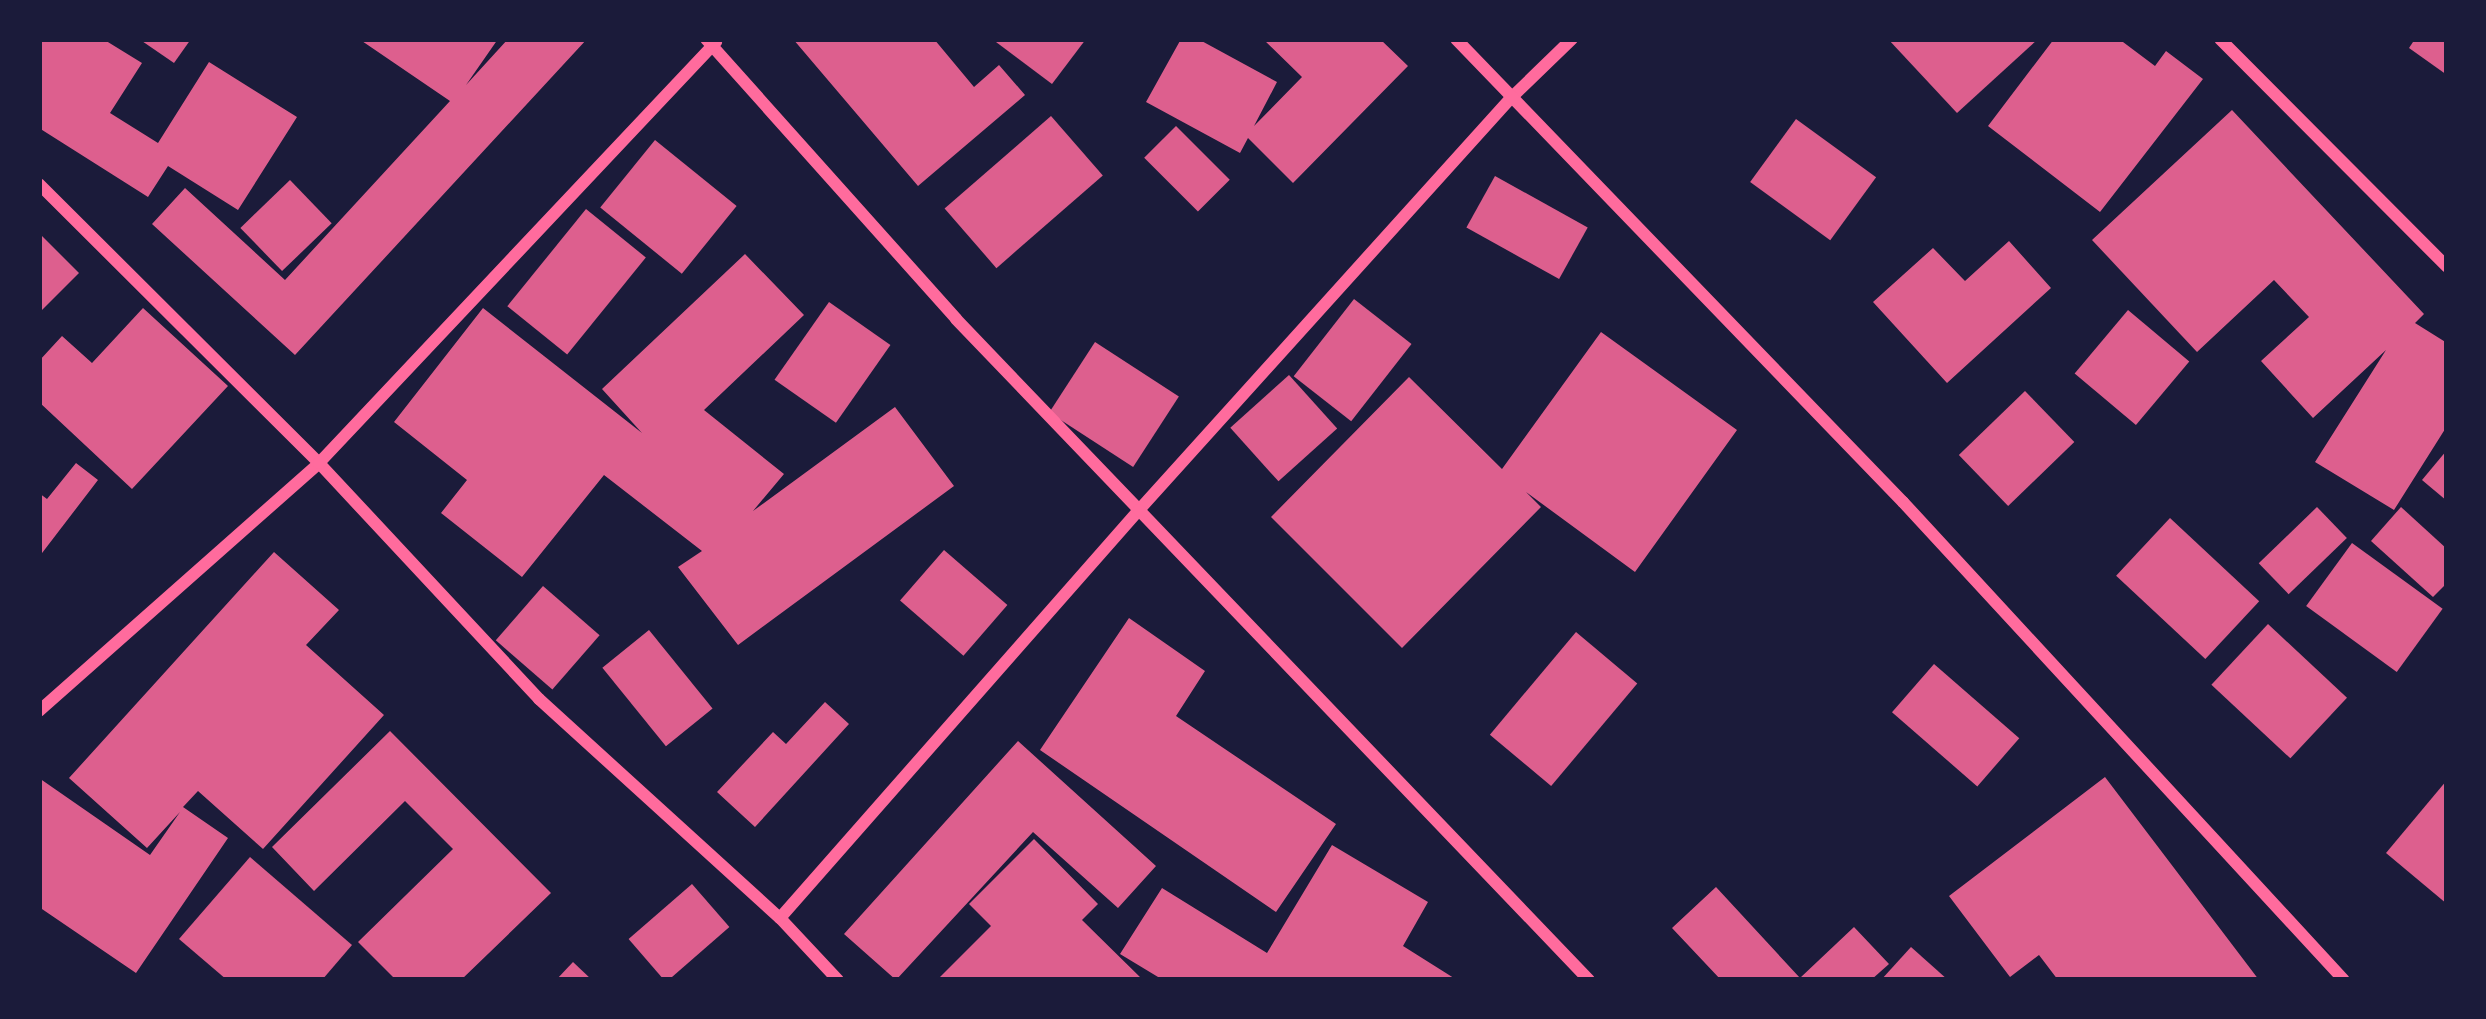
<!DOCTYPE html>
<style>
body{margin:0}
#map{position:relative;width:2486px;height:1019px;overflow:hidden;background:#1b1b3a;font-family:Manrope,sans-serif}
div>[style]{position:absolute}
.building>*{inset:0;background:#dd5f8e;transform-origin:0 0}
.minor>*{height:12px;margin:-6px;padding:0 6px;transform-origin:6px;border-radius:6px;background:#ff6b9d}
span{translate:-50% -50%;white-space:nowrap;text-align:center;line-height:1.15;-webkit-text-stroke:12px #1b1b3a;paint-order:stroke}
.frame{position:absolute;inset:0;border:42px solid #1b1b3a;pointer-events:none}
</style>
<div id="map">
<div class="building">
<i style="clip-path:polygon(39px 39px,103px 39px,142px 63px,110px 113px,158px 143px,209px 62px,297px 117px,238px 210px,168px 166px,148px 197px,39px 128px)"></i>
<i style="clip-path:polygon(139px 39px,191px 39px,174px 63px)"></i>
<i style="clip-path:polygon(359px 39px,498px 39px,466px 85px,508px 39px,587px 39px,295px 355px,152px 224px,185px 188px,285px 280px,450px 101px)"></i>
<i style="clip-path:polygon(793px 39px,934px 39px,974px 87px,999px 65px,1025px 95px,918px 186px)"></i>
<i style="clip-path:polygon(992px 39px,1086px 39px,1052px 84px)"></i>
<i style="clip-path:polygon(1181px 39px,1198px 39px,1277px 82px,1254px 126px,1302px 77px,1263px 39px,1380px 39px,1408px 66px,1293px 183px,1248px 138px,1240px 153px,1146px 102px)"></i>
<i style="clip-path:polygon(1888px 39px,2038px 39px,1957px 113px)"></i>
<i style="clip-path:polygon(2054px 39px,2119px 39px,2155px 66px,2166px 51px,2203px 79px,2100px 212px,1988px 126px)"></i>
<i style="clip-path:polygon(2415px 39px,2447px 39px,2447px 75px,2409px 48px)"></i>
<i style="clip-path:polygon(2232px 110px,2424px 314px,2415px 323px,2447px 343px,2447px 426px,2394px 510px,2315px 462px,2386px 350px,2313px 418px,2261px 361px,2309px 317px,2274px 280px,2197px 352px,2092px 240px)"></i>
<i style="left:1051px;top:116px;width:79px;height:141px;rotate:49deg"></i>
<i style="left:1796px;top:119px;width:99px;height:78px;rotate:36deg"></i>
<i style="left:1176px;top:126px;width:76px;height:45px;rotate:45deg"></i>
<i style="left:655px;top:140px;width:105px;height:87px;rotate:39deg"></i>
<i style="left:1495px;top:176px;width:106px;height:59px;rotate:29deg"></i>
<i style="left:290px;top:180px;width:60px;height:69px;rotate:46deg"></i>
<i style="left:586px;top:209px;width:77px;height:125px;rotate:39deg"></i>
<i style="clip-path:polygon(39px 233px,79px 273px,39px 313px)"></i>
<i style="clip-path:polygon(2009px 241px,2051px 288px,1947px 383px,1873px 302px,1933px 248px,1965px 281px)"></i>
<i style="clip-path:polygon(745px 254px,804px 315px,704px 410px,784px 474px,753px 511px,895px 407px,954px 486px,738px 645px,678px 567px,702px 551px,604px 475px,522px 577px,441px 513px,467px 480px,394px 422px,483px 308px,642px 433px,602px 389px)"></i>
<i style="left:1354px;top:299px;width:73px;height:98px;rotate:38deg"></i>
<i style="left:829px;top:302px;width:75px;height:95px;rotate:35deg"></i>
<i style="clip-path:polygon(143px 308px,228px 386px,132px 489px,39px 402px,39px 361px,62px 336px,92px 363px)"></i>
<i style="left:2128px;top:310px;width:80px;height:83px;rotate:40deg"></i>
<i style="clip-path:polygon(1601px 332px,1737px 430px,1635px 572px,1526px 492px,1541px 507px,1402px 648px,1271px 517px,1409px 377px,1502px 469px)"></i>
<i style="left:1095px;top:342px;width:100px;height:84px;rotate:33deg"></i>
<i style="left:1289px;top:375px;width:72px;height:79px;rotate:48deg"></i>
<i style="left:2025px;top:391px;width:71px;height:92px;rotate:46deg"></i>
<i style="clip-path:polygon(2447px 450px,2447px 501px,2422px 480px)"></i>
<i style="clip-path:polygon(76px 463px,98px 480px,39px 557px,39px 493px,47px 499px)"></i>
<i style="left:2317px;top:507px;width:43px;height:81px;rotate:46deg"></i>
<i style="clip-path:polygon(2401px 507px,2447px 549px,2447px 583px,2433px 597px,2371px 541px)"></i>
<i style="left:2170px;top:518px;width:122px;height:79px;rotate:43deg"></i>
<i style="left:2352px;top:543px;width:112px;height:78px;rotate:36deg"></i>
<i style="left:944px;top:550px;width:84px;height:67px;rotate:41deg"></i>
<i style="clip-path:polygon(274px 552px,339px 610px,306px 645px,384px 715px,263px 849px,198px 791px,183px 807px,228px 838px,136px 973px,39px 907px,39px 778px,150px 855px,180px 812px,147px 848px,69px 778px)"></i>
<i style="left:543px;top:586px;width:75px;height:72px;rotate:41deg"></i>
<i style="clip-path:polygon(1129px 618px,1205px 671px,1176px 716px,1336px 824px,1276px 912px,1040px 750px)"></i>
<i style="left:2268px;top:624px;width:108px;height:83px;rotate:43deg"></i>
<i style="left:649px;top:630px;width:101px;height:60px;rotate:51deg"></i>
<i style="left:1576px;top:632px;width:80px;height:134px;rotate:40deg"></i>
<i style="left:1934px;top:664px;width:113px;height:64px;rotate:41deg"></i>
<i style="clip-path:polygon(825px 702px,849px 724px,755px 827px,717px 792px,773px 732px,786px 744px)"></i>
<i style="clip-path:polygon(390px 731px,551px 893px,461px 980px,396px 980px,358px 942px,453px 849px,405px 801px,314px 891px,272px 847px)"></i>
<i style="clip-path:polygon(1018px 741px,1156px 866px,1118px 908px,1033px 832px,896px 980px,844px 934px)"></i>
<i style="clip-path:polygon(2105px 777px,2259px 980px,2058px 980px,2039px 955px,2010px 977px,1949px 896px)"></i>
<i style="clip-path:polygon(2447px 780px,2447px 904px,2386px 853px)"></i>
<i style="clip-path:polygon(1034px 839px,1098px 904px,1082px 920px,1143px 980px,937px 980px,991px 926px,969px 904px)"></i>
<i style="clip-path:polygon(1332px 845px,1428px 902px,1403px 946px,1457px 980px,1163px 980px,1120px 954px,1162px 888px,1267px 953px)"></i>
<i style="clip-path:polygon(250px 857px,352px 945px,322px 980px,227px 980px,179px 939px)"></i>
<i style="left:692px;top:884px;width:57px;height:84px;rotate:49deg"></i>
<i style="clip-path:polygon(1716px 887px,1800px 978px,1854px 927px,1889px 964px,1871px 980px,1721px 980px,1672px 928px)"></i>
<i style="clip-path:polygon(1911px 947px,1948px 980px,1881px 980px)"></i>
<i style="clip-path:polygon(573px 962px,592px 980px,556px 980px)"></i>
</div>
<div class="minor">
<i style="left:706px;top:39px;width:375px;rotate:48.2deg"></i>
<i style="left:956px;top:319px;width:265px;rotate:46.2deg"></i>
<i style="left:1139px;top:510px;width:554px;rotate:-47.93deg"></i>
<i style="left:1510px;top:99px;width:86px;rotate:-44.1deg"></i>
<i style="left:1456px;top:39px;width:644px;rotate:46.01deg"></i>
<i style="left:1903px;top:502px;width:650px;rotate:47.31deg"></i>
<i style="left:2220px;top:39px;width:322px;rotate:45.1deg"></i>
<i style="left:39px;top:184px;width:395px;rotate:44.9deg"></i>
<i style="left:319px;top:463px;width:323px;rotate:47deg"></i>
<i style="left:539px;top:699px;width:326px;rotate:42.3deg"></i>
<i style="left:780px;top:918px;width:85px;rotate:46.9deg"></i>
<i style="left:39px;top:711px;width:374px;rotate:-41.5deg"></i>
<i style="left:319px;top:463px;width:579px;rotate:-46.68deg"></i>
<i style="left:780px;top:918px;width:543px;rotate:-48.66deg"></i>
<i style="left:1139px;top:510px;width:651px;rotate:46.25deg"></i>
</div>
<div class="frame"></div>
</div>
